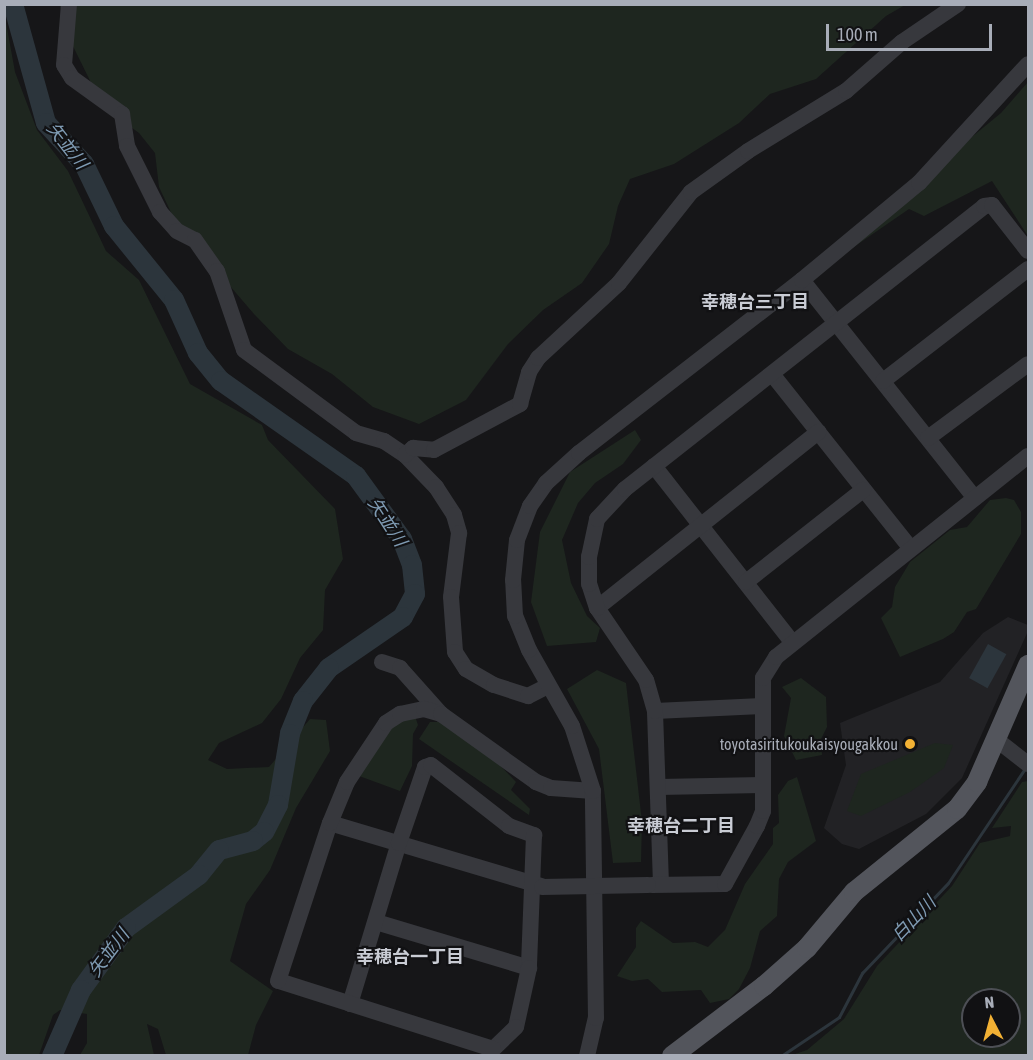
<!DOCTYPE html>
<meta charset="utf-8">
<style>
body{margin:0}
#map{position:relative;width:1033px;height:1060px;overflow:hidden;background:#161618;font-family:"Asap Condensed","Noto Sans JP",sans-serif}
div>[style]{position:absolute}
.built>*{inset:0;background:#222225}
.green>*{inset:0;background:#1e261f}
.water>*{inset:0;background:#2c353c;transform-origin:0 0}
.stream>*{height:3px;margin:-1.5px;padding:0 1.5px;transform-origin:1.5px;border-radius:1.5px;background:#2c353c}
.river>*{height:20px;margin:-10px;padding:0 10px;transform-origin:10px;border-radius:10px;background:#2c353c}
.minor>*{height:16px;margin:-8px;padding:0 8px;transform-origin:8px;border-radius:8px;background:#37383d}
.major>*{height:20px;margin:-10px;padding:0 10px;transform-origin:10px;border-radius:10px;background:#53555c}
.minor-bridge>*{height:16px;margin:-8px;padding:0 8px;transform-origin:8px;border-radius:8px;background:#37383d}
.dots>*{width:16px;height:16px;translate:-50% -50%;box-sizing:border-box;border:3px solid #111113;border-radius:50%}
span{translate:-50% -50%;white-space:nowrap;text-align:center;line-height:1.15;-webkit-text-stroke:4.5px #111113;paint-order:stroke}
.poi-label{font-size:16px;color:#a8adb8}
.right{translate:-100% -50%;text-align:right}
.water-label{font-size:18px;color:#7f9bb3;font-style:italic}
.neighbourhood-label{font-size:18px;color:#c9ccd4;font-weight:700}
.frame{position:absolute;inset:0;border:6px solid #a8adb8;pointer-events:none}
.north{position:absolute;left:961px;top:988px;width:60px;height:60px;box-sizing:border-box;background:#111113;border:2px solid #4d4f55;border-radius:50%;rotate:354deg;font-size:16px;font-weight:700;line-height:24px;text-align:center;color:#a8adb8}
.north::after{content:'';display:block;margin:auto;width:21px;height:27px;background:#f2b134;clip-path:polygon(50% 0,100% 100%,50% 72%,0 100%)}
.scale{position:absolute;left:826px;top:24px;width:166px;height:27px;box-sizing:border-box;border:3px solid #a8adb8;border-top:0;padding-left:8px;font-size:18px;line-height:21px;white-space:nowrap;color:#a8adb8;-webkit-text-stroke:4px #111113;paint-order:stroke}
</style>
<div id="map">
<div class="built">
<i style="clip-path:polygon(1008px 617px,1028px 625px,1028px 631px,962px 778px,926px 814px,859px 849px,842px 844px,824px 828px,846px 765px,840px 723px,940px 682px,983px 633px)"></i>
</div>
<div class="green">
<i style="clip-path:polygon(60px 5px,905px 5px,886px 16px,816px 79px,770px 94px,739px 123px,674px 164px,630px 179px,618px 206px,609px 244px,582px 283px,543px 310px,508px 344px,466px 400px,419px 424px,373px 407px,332px 374px,288px 349px,254px 314px,176px 223px,159px 187px,155px 153px,139px 133px,103px 107px,65px 30px)"></i>
<i style="clip-path:polygon(5px 17px,15px 72px,37px 130px,68px 171px,106px 251px,139px 280px,190px 384px,262px 425px,268px 440px,335px 509px,343px 559px,325px 590px,323px 630px,300px 658px,281px 699px,262px 723px,219px 743px,208px 760px,227px 769px,269px 767px,310px 719px,326px 720px,330px 751px,296px 808px,270px 870px,246px 904px,230px 961px,273px 991px,256px 1025px,248px 1055px,166px 1055px,158px 1029px,147px 1024px,154px 1055px,80px 1055px,87px 1043px,87px 1014px,60px 1010px,53px 1015px,39px 1055px,5px 1055px)"></i>
<i style="clip-path:polygon(1028px 82px,1028px 236px,992px 181px,924px 216px,909px 209px,835px 260px,827px 256px,1001px 113px)"></i>
<i style="clip-path:polygon(635px 430px,641px 440px,623px 464px,595px 483px,578px 503px,562px 540px,571px 583px,587px 616px,600px 628px,596px 642px,547px 646px,531px 602px,540px 532px,570px 472px)"></i>
<i style="clip-path:polygon(1006px 498px,1014px 500px,1021px 512px,1021px 534px,976px 609px,967px 612px,954px 632px,943px 639px,900px 657px,881px 618px,892px 607px,895px 587px,910px 562px,950px 530px,967px 527px,990px 500px)"></i>
<i style="clip-path:polygon(597px 670px,626px 683px,642px 822px,641px 862px,613px 863px,599px 749px,567px 689px)"></i>
<i style="clip-path:polygon(801px 678px,826px 697px,827px 727px,821px 739px,822px 755px,796px 760px,784px 736px,791px 698px,782px 687px)"></i>
<i style="clip-path:polygon(415px 716px,418px 725px,413px 734px,412px 766px,400px 791px,351px 773px,372px 731px)"></i>
<i style="clip-path:polygon(430px 722px,444px 722px,495px 760px,516px 782px,511px 790px,530px 809px,529px 815px,419px 739px)"></i>
<i style="clip-path:polygon(935px 743px,953px 745px,944px 768px,910px 792px,861px 816px,847px 811px,861px 774px)"></i>
<i style="clip-path:polygon(797px 777px,816px 841px,788px 862px,779px 879px,777px 916px,760px 931px,750px 968px,739px 989px,729px 999px,710px 1003px,701px 990px,662px 992px,648px 979px,632px 981px,617px 976px,636px 947px,636px 928px,641px 921px,673px 943px,695px 942px,708px 947px,725px 930px,745px 884px,773px 844px,773px 828px,779px 823px,778px 795px,788px 781px)"></i>
<i style="clip-path:polygon(evenodd,1028px 781px,1028px 1055px,792px 1055px,807px 1050px,844px 1019px,877px 966px,952px 886px,980px 843px,1010px 836px,1011px 826px,992px 828px,1022px 782px,1028px 781px,973px 1000px,1009px 1000px,1009px 1036px,973px 1036px,973px 1000px)"></i>
</div>
<div class="water">
<i style="left:988px;top:644px;width:21px;height:39px;rotate:29deg"></i>
</div>
<div class="stream">
<i style="left:781px;top:1056px;width:70px;rotate:-33.9deg"></i>
<i style="left:839px;top:1017px;width:50px;rotate:-62.4deg"></i>
<i style="left:862px;top:973px;width:124px;rotate:-46.3deg"></i>
<i style="left:948px;top:883px;width:136px;rotate:-56.1deg"></i>
</div>
<div class="river">
<i style="left:13px;top:4px;width:123px;rotate:74.5deg"></i>
<i style="left:46px;top:123px;width:56px;rotate:47.2deg"></i>
<i style="left:84px;top:164px;width:69px;rotate:64.2deg"></i>
<i style="left:114px;top:226px;width:95px;rotate:51deg"></i>
<i style="left:174px;top:300px;width:58px;rotate:65.6deg"></i>
<i style="left:198px;top:353px;width:36px;rotate:51deg"></i>
<i style="left:221px;top:381px;width:165px;rotate:35.1deg"></i>
<i style="left:356px;top:476px;width:78px;rotate:53.9deg"></i>
<i style="left:402px;top:539px;width:28px;rotate:69deg"></i>
<i style="left:412px;top:565px;width:29px;rotate:84deg"></i>
<i style="left:415px;top:594px;width:26px;rotate:118deg"></i>
<i style="left:403px;top:617px;width:90px;rotate:145.4deg"></i>
<i style="left:329px;top:668px;width:42px;rotate:128.2deg"></i>
<i style="left:303px;top:701px;width:35px;rotate:112deg"></i>
<i style="left:290px;top:734px;width:72px;rotate:99.6deg"></i>
<i style="left:278px;top:805px;width:30px;rotate:117deg"></i>
<i style="left:264px;top:832px;width:14px;rotate:141deg"></i>
<i style="left:253px;top:841px;width:35px;rotate:165deg"></i>
<i style="left:219px;top:850px;width:32px;rotate:129deg"></i>
<i style="left:199px;top:875px;width:90px;rotate:144deg"></i>
<i style="left:126px;top:928px;width:77px;rotate:126deg"></i>
<i style="left:81px;top:990px;width:72px;rotate:113.7deg"></i>
</div>
<div class="minor">
<i style="left:69px;top:4px;width:61px;rotate:94.7deg"></i>
<i style="left:64px;top:65px;width:15px;rotate:58deg"></i>
<i style="left:72px;top:78px;width:62px;rotate:35.8deg"></i>
<i style="left:122px;top:114px;width:32px;rotate:81deg"></i>
<i style="left:127px;top:146px;width:74px;rotate:63.4deg"></i>
<i style="left:160px;top:212px;width:25px;rotate:48deg"></i>
<i style="left:177px;top:231px;width:20px;rotate:27deg"></i>
<i style="left:195px;top:240px;width:38px;rotate:55deg"></i>
<i style="left:217px;top:271px;width:83px;rotate:71.1deg"></i>
<i style="left:244px;top:350px;width:139px;rotate:36.5deg"></i>
<i style="left:356px;top:433px;width:29px;rotate:16deg"></i>
<i style="left:384px;top:441px;width:25px;rotate:34deg"></i>
<i style="left:405px;top:455px;width:45px;rotate:45.9deg"></i>
<i style="left:436px;top:487px;width:33px;rotate:57deg"></i>
<i style="left:454px;top:515px;width:19px;rotate:74deg"></i>
<i style="left:459px;top:533px;width:64px;rotate:97.1deg"></i>
<i style="left:451px;top:597px;width:55px;rotate:85.8deg"></i>
<i style="left:455px;top:652px;width:20px;rotate:57deg"></i>
<i style="left:466px;top:669px;width:32px;rotate:30deg"></i>
<i style="left:494px;top:685px;width:36px;rotate:18deg"></i>
<i style="left:528px;top:696px;width:22px;rotate:-27deg"></i>
<i style="left:802px;top:280px;width:278px;rotate:51.6deg"></i>
<i style="left:772px;top:374px;width:223px;rotate:51.5deg"></i>
<i style="left:883px;top:381px;width:183px;rotate:-37.7deg"></i>
<i style="left:928px;top:438px;width:124px;rotate:-36.5deg"></i>
<i style="left:405px;top:455px;width:11px;rotate:-41deg"></i>
<i style="left:413px;top:448px;width:21px;rotate:5deg"></i>
<i style="left:434px;top:450px;width:98px;rotate:-28.1deg"></i>
<i style="left:520px;top:404px;width:33px;rotate:-74deg"></i>
<i style="left:529px;top:372px;width:17px;rotate:-57deg"></i>
<i style="left:538px;top:358px;width:110px;rotate:-42.8deg"></i>
<i style="left:619px;top:283px;width:116px;rotate:-51.6deg"></i>
<i style="left:691px;top:192px;width:70px;rotate:-35.7deg"></i>
<i style="left:748px;top:151px;width:115px;rotate:-31.5deg"></i>
<i style="left:846px;top:91px;width:74px;rotate:-41.2deg"></i>
<i style="left:902px;top:42px;width:68px;rotate:-34.2deg"></i>
<i style="left:654px;top:466px;width:225px;rotate:51.9deg"></i>
<i style="left:746px;top:582px;width:149px;rotate:-38.2deg"></i>
<i style="left:597px;top:608px;width:283px;rotate:-38.5deg"></i>
<i style="left:382px;top:662px;width:19px;rotate:18deg"></i>
<i style="left:400px;top:668px;width:62px;rotate:48.3deg"></i>
<i style="left:655px;top:711px;width:107px;rotate:-2.7deg"></i>
<i style="left:997px;top:740px;width:39px;rotate:38deg"></i>
<i style="left:659px;top:787px;width:103px;rotate:-1.1deg"></i>
<i style="left:330px;top:823px;width:221px;rotate:16.6deg"></i>
<i style="left:661px;top:884px;width:173px;rotate:-92deg"></i>
<i style="left:655px;top:711px;width:32px;rotate:-106deg"></i>
<i style="left:646px;top:680px;width:87px;rotate:-124.2deg"></i>
<i style="left:597px;top:608px;width:25px;rotate:-108deg"></i>
<i style="left:589px;top:584px;width:27px;rotate:-90deg"></i>
<i style="left:589px;top:557px;width:39px;rotate:-78deg"></i>
<i style="left:597px;top:519px;width:41px;rotate:-47deg"></i>
<i style="left:625px;top:489px;width:457px;rotate:-38.2deg"></i>
<i style="left:984px;top:206px;width:8px;rotate:-7deg"></i>
<i style="left:992px;top:205px;width:58px;rotate:52deg"></i>
<i style="left:652px;top:885px;width:73px;rotate:-0.8deg"></i>
<i style="left:725px;top:884px;width:66px;rotate:-61.1deg"></i>
<i style="left:757px;top:826px;width:16px;rotate:-68deg"></i>
<i style="left:763px;top:811px;width:133px;rotate:-90deg"></i>
<i style="left:763px;top:678px;width:25px;rotate:-58deg"></i>
<i style="left:776px;top:657px;width:322px;rotate:-38.6deg"></i>
<i style="left:376px;top:922px;width:160px;rotate:16.7deg"></i>
<i style="left:350px;top:1004px;width:168px;rotate:-73.1deg"></i>
<i style="left:399px;top:843px;width:80px;rotate:-71.1deg"></i>
<i style="left:425px;top:767px;width:6px;rotate:-18deg"></i>
<i style="left:431px;top:765px;width:99px;rotate:38deg"></i>
<i style="left:509px;top:826px;width:27px;rotate:20deg"></i>
<i style="left:534px;top:835px;width:133px;rotate:92.2deg"></i>
<i style="left:529px;top:968px;width:60px;rotate:102.4deg"></i>
<i style="left:516px;top:1027px;width:32px;rotate:136deg"></i>
<i style="left:493px;top:1049px;width:225px;rotate:-162.4deg"></i>
<i style="left:278px;top:981px;width:166px;rotate:-71.8deg"></i>
<i style="left:330px;top:823px;width:44px;rotate:-67.5deg"></i>
<i style="left:347px;top:782px;width:71px;rotate:-56.5deg"></i>
<i style="left:386px;top:723px;width:17px;rotate:-33deg"></i>
<i style="left:400px;top:714px;width:25px;rotate:-12deg"></i>
<i style="left:424px;top:709px;width:18px;rotate:16deg"></i>
<i style="left:441px;top:714px;width:117px;rotate:35.6deg"></i>
<i style="left:536px;top:782px;width:16px;rotate:22deg"></i>
<i style="left:551px;top:788px;width:42px;rotate:4.1deg"></i>
<i style="left:587px;top:1056px;width:39px;rotate:-77deg"></i>
<i style="left:596px;top:1018px;width:227px;rotate:-90.8deg"></i>
<i style="left:593px;top:791px;width:68px;rotate:-107.9deg"></i>
<i style="left:572px;top:726px;width:87px;rotate:-119.5deg"></i>
<i style="left:529px;top:650px;width:37px;rotate:-112deg"></i>
<i style="left:515px;top:616px;width:36px;rotate:-93deg"></i>
<i style="left:513px;top:580px;width:40px;rotate:-84.3deg"></i>
<i style="left:517px;top:540px;width:36px;rotate:-69deg"></i>
<i style="left:530px;top:506px;width:28px;rotate:-55deg"></i>
<i style="left:546px;top:483px;width:45px;rotate:-42.3deg"></i>
<i style="left:579px;top:453px;width:282px;rotate:-37.8deg"></i>
<i style="left:802px;top:280px;width:152px;rotate:-39.7deg"></i>
<i style="left:919px;top:183px;width:161px;rotate:-47.5deg"></i>
</div>
<div class="major">
<i style="left:672px;top:1056px;width:116px;rotate:-37.3deg"></i>
<i style="left:764px;top:986px;width:57px;rotate:-41.5deg"></i>
<i style="left:807px;top:948px;width:73px;rotate:-50deg"></i>
<i style="left:854px;top:892px;width:132px;rotate:-38.9deg"></i>
<i style="left:957px;top:809px;width:34px;rotate:-53deg"></i>
<i style="left:977px;top:782px;width:128px;rotate:-66.4deg"></i>
</div>
<div class="minor-bridge">
<i style="left:542px;top:887px;width:106px;rotate:-1.1deg"></i>
</div>
<div class="dots">
<i style="left:910px;top:744px;background:#f2b134"></i>
</div>
<div class="poi-label">
<span class="right" style="left:898px;top:744px">toyotasiritukoukaisyougakkou</span>
</div>
<div class="water-label">
<span style="left:67px;top:146px;rotate:52deg">矢並川</span>
<span style="left:387px;top:522px;rotate:57deg">矢並川</span>
<span style="left:914px;top:919px;rotate:-46deg">白山川</span>
<span style="left:109px;top:953px;rotate:-53deg">矢並川</span>
</div>
<div class="neighbourhood-label">
<span style="left:755px;top:302px">幸穂台三丁目</span>
<span style="left:681px;top:826px">幸穂台二丁目</span>
<span style="left:410px;top:957px">幸穂台一丁目</span>
</div>
<div class="frame"></div>
<div class="north">N</div>
<div class="scale">100 m</div>
</div>
